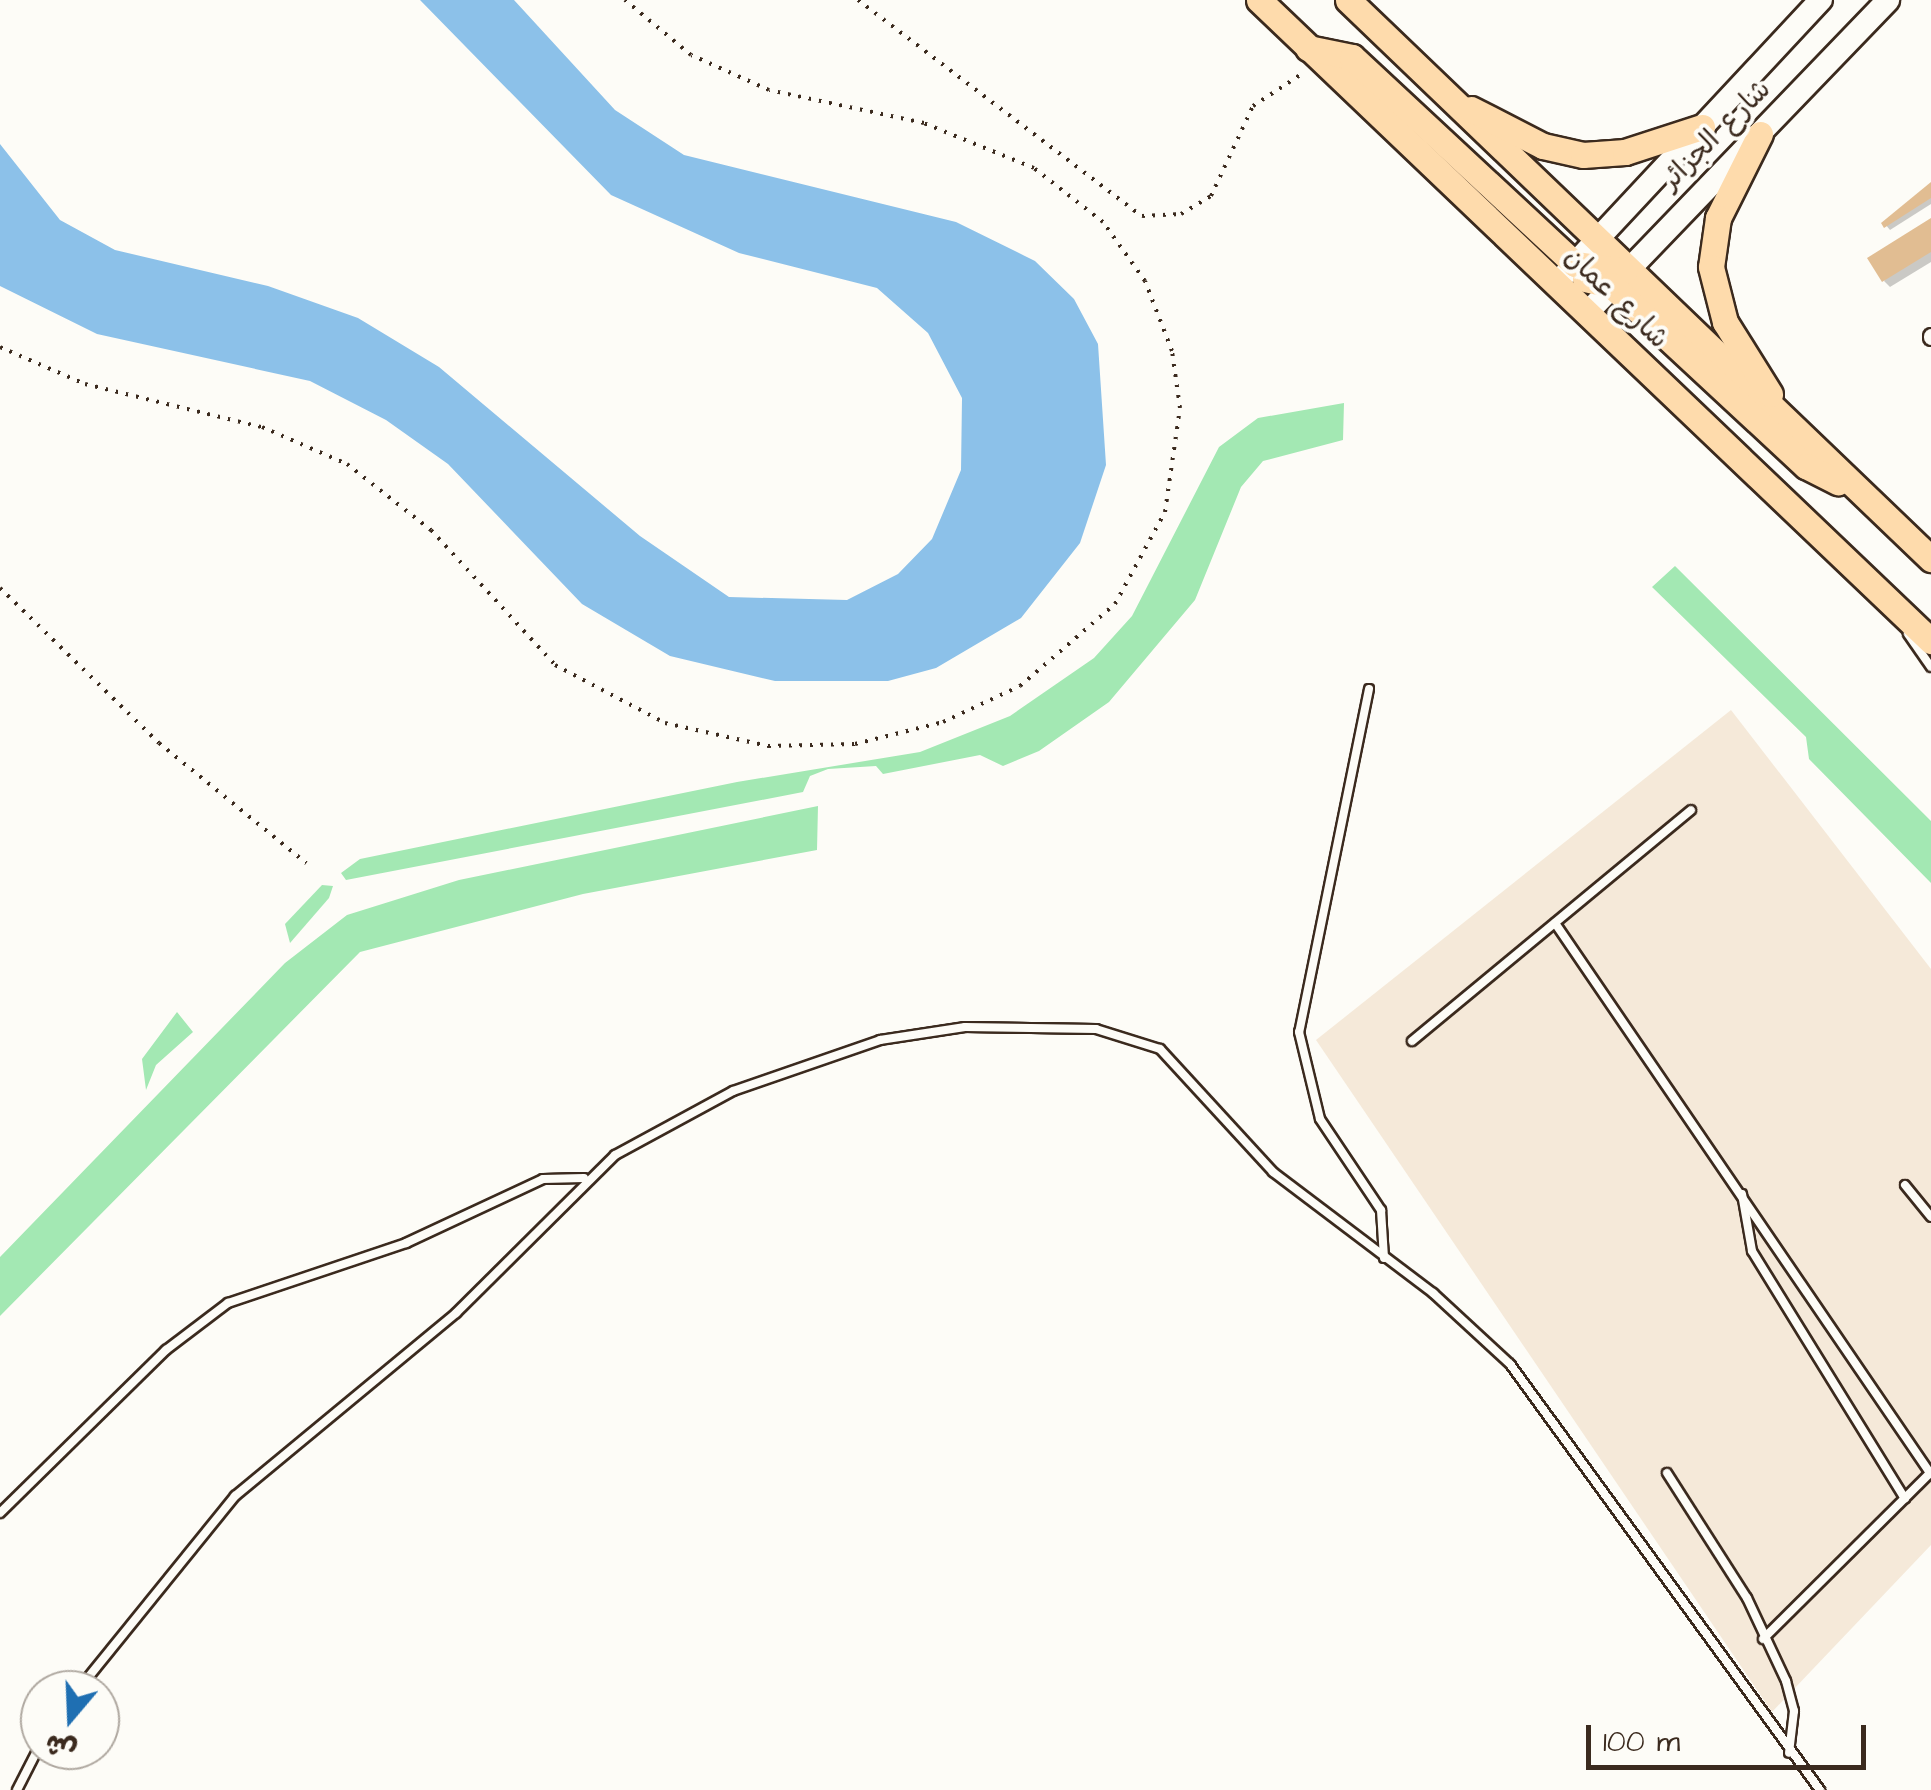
<!DOCTYPE html>
<meta charset="utf-8">
<style>
body{margin:0}
#map{position:relative;width:1931px;height:1790px;overflow:hidden;background:#fdfcf7;font-family:"Architects Daughter","Playpen Sans Arabic",sans-serif}
div>[style]{position:absolute}
.built>*{inset:0;background:#f5e9d9}
.green>*{inset:0;background:#a3e8b3}
.water>*{inset:0;background:#8cc1e9}
.shadow>*{inset:0;background:#0003}
.building>*{inset:0;background:#e1bd92}
.path>*{height:4px;margin-top:-2px;transform-origin:0;background:repeating-linear-gradient(90deg,#3b2a1e 0 2.5px,transparent 0 10.5px)}
.roads{filter:drop-shadow(2px 0 #3b2a1e) drop-shadow(-2px 0 #3b2a1e) drop-shadow(0 2px #3b2a1e) drop-shadow(0 -2px #3b2a1e)}
.service>*{height:8px;margin:-4px;padding:0 4px;transform-origin:4px;border-radius:4px;background:#fdfcf7}
.minor>*{height:15px;margin:-7.5px;padding:0 7.5px;transform-origin:7.5px;border-radius:7.5px;background:#fdfcf7}
.secondary>*{height:22px;margin:-11px;padding:0 11px;transform-origin:11px;border-radius:11px;background:#fdfcf7}
.primary>*{height:25px;margin:-12.5px;padding:0 12.5px;transform-origin:12.5px;border-radius:12.5px;background:#fedbac}
span{translate:-50% -50%;white-space:nowrap;text-align:center;line-height:1.15;-webkit-text-stroke:8px #fdfcf7;paint-order:stroke}
.street-label{font-size:28px;color:#3b2a1e}
.north{position:absolute;left:20px;top:1670px;width:100px;height:100px;box-sizing:border-box;background:#fdfcf7;border:2px solid #afa8a0;border-radius:50%;rotate:199deg;font-size:28px;font-weight:700;line-height:40px;text-align:center;color:#3b2a1e}
.north::after{content:'';display:block;margin:auto;width:35px;height:45px;background:#1f6fb2;clip-path:polygon(50% 0,100% 100%,50% 72%,0 100%)}
.scale{position:absolute;left:1586px;top:1725px;width:280px;height:45px;box-sizing:border-box;border:5px solid #3b2a1e;border-top:0;padding-left:12px;font-size:30px;line-height:35px;white-space:nowrap;color:#3b2a1e;-webkit-text-stroke:8px #fdfcf7;paint-order:stroke}
</style>
<div id="map">
<div class="built">
<i style="clip-path:polygon(1731px 710px,1931px 969px,1931px 1545px,1772px 1712px,1316px 1040px)"></i>
</div>
<div class="green">
<i style="clip-path:polygon(1344px 403px,1343px 440px,1263px 461px,1241px 487px,1195px 600px,1109px 702px,1039px 751px,1003px 766px,980px 755px,883px 774px,876px 766px,828px 769px,810px 776px,803px 792px,346px 880px,341px 873px,360px 859px,737px 782px,920px 752px,1010px 716px,1094px 658px,1132px 616px,1219px 447px,1258px 418px)"></i>
<i style="clip-path:polygon(1675px 566px,1931px 821px,1931px 883px,1809px 759px,1806px 737px,1652px 587px)"></i>
<i style="clip-path:polygon(818px 806px,817px 850px,583px 894px,360px 952px,0 1316px,0 1257px,285px 963px,347px 915px,459px 880px)"></i>
<i style="clip-path:polygon(322px 885px,333px 886px,329px 898px,290px 943px,285px 924px)"></i>
<i style="clip-path:polygon(177px 1012px,193px 1032px,156px 1065px,146px 1090px,142px 1059px)"></i>
</div>
<div class="water">
<i style="clip-path:polygon(420px 0,514px 0,615px 110px,684px 155px,956px 222px,1035px 261px,1074px 299px,1098px 344px,1106px 465px,1080px 543px,1021px 618px,936px 668px,888px 681px,775px 681px,670px 656px,582px 604px,448px 464px,386px 420px,310px 381px,97px 334px,0 286px,0 144px,60px 220px,115px 250px,268px 286px,358px 318px,439px 367px,640px 536px,729px 597px,847px 600px,898px 574px,932px 539px,961px 470px,962px 398px,928px 333px,877px 288px,739px 253px,611px 195px)"></i>
</div>
<div class="shadow">
<i style="clip-path:polygon(1931px 185px,1931px 204px,1890px 230px,1885px 224px)"></i>
<i style="clip-path:polygon(1931px 221px,1931px 262px,1890px 287px,1884px 281px)"></i>
</div>
<div class="building">
<i style="clip-path:polygon(1931px 182px,1931px 198px,1884px 228px,1881px 223px)"></i>
<i style="clip-path:polygon(1931px 218px,1931px 252px,1882px 282px,1867px 258px)"></i>
</div>
<div class="path">
<i style="left:858px;top:0;width:357px;rotate:37.3deg"></i>
<i style="left:1142px;top:216px;width:39px;rotate:-3deg"></i>
<i style="left:1181px;top:214px;width:35px;rotate:-31deg"></i>
<i style="left:1211px;top:196px;width:99px;rotate:-65deg"></i>
<i style="left:1253px;top:106px;width:60px;rotate:-33.4deg"></i>
<i style="left:0;top:347px;width:93px;rotate:23.5deg"></i>
<i style="left:85px;top:384px;width:182px;rotate:13.7deg"></i>
<i style="left:262px;top:427px;width:93px;rotate:23.5deg"></i>
<i style="left:347px;top:464px;width:107px;rotate:38.2deg"></i>
<i style="left:431px;top:530px;width:183px;rotate:47.4deg"></i>
<i style="left:555px;top:665px;width:124px;rotate:27.8deg"></i>
<i style="left:665px;top:723px;width:106px;rotate:12.6deg"></i>
<i style="left:768px;top:746px;width:87px;rotate:-1.3deg"></i>
<i style="left:855px;top:744px;width:91px;rotate:-14deg"></i>
<i style="left:943px;top:722px;width:85px;rotate:-25.1deg"></i>
<i style="left:1020px;top:686px;width:125px;rotate:-40.8deg"></i>
<i style="left:1115px;top:604px;width:105px;rotate:-61.5deg"></i>
<i style="left:1165px;top:512px;width:105px;rotate:-81.8deg"></i>
<i style="left:1180px;top:408px;width:58px;rotate:-98deg"></i>
<i style="left:1172px;top:351px;width:75px;rotate:-111.1deg"></i>
<i style="left:1145px;top:281px;width:72px;rotate:-125.4deg"></i>
<i style="left:1103px;top:222px;width:88px;rotate:-142deg"></i>
<i style="left:1034px;top:168px;width:119px;rotate:-157.8deg"></i>
<i style="left:924px;top:123px;width:158px;rotate:-168deg"></i>
<i style="left:769px;top:90px;width:85px;rotate:-155.8deg"></i>
<i style="left:691px;top:55px;width:86px;rotate:-140.2deg"></i>
<i style="left:0;top:588px;width:222px;rotate:44.3deg"></i>
<i style="left:159px;top:743px;width:190px;rotate:39.2deg"></i>
</div>
<div class="roads">
<div class="service">
<i style="left:1908px;top:634px;width:40px;rotate:55.1deg"></i>
<i style="left:1369px;top:689px;width:350px;rotate:101.5deg"></i>
<i style="left:1299px;top:1032px;width:89px;rotate:76.4deg"></i>
<i style="left:1320px;top:1119px;width:110px;rotate:56.2deg"></i>
<i style="left:1381px;top:1210px;width:48px;rotate:86.4deg"></i>
<i style="left:1555px;top:923px;width:666px;rotate:55.71deg"></i>
<i style="left:1412px;top:1041px;width:362px;rotate:-39.6deg"></i>
<i style="left:1905px;top:1185px;width:41px;rotate:50.9deg"></i>
<i style="left:1742px;top:1194px;width:58px;rotate:80deg"></i>
<i style="left:1752px;top:1251px;width:291px;rotate:58.3deg"></i>
<i style="left:1667px;top:1473px;width:148px;rotate:57.4deg"></i>
<i style="left:1747px;top:1598px;width:92px;rotate:64.8deg"></i>
<i style="left:1786px;top:1681px;width:31px;rotate:75deg"></i>
<i style="left:1794px;top:1711px;width:42px;rotate:96.8deg"></i>
<i style="left:0;top:1513px;width:233px;rotate:-44.5deg"></i>
<i style="left:166px;top:1350px;width:78px;rotate:-37.2deg"></i>
<i style="left:228px;top:1303px;width:188px;rotate:-18.6deg"></i>
<i style="left:406px;top:1243px;width:151px;rotate:-25deg"></i>
<i style="left:543px;top:1179px;width:41px;rotate:-1.4deg"></i>
<i style="left:1763px;top:1639px;width:237px;rotate:-44.8deg"></i>
<i style="left:78px;top:1690px;width:250px;rotate:-51deg"></i>
<i style="left:235px;top:1496px;width:287px;rotate:-39.6deg"></i>
<i style="left:456px;top:1313px;width:224px;rotate:-44.8deg"></i>
<i style="left:615px;top:1155px;width:134px;rotate:-28.5deg"></i>
<i style="left:733px;top:1091px;width:156px;rotate:-19.1deg"></i>
<i style="left:880px;top:1040px;width:86px;rotate:-8.7deg"></i>
<i style="left:965px;top:1027px;width:131px;rotate:0.9deg"></i>
<i style="left:1096px;top:1029px;width:67px;rotate:17.4deg"></i>
<i style="left:1160px;top:1049px;width:167px;rotate:47.4deg"></i>
<i style="left:1273px;top:1172px;width:201px;rotate:37.1deg"></i>
<i style="left:1433px;top:1293px;width:105px;rotate:42.7deg"></i>
<i style="left:1510px;top:1364px;width:527px;rotate:53.96deg"></i>
<i style="left:17px;top:1790px;width:51px;rotate:-62.9deg"></i>
</div>
<div class="minor">
<i style="left:1931px;top:337px;width:1px;rotate:-90deg"></i>
</div>
<div class="secondary">
<i style="left:1566px;top:273px;width:374px;rotate:-47deg"></i>
<i style="left:1588px;top:312px;width:433px;rotate:-46.1deg"></i>
</div>
<div class="primary">
<i style="left:1259px;top:0;width:929px;rotate:43.65deg"></i>
<i style="left:1348px;top:0;width:808px;rotate:43.8deg"></i>
<i style="left:1308px;top:48px;width:45px;rotate:11.6deg"></i>
<i style="left:1352px;top:57px;width:304px;rotate:42.9deg"></i>
<i style="left:1575px;top:264px;width:50px;rotate:8deg"></i>
<i style="left:1471px;top:109px;width:81px;rotate:27.2deg"></i>
<i style="left:1543px;top:146px;width:41px;rotate:12.7deg"></i>
<i style="left:1583px;top:155px;width:42px;rotate:-4.1deg"></i>
<i style="left:1625px;top:152px;width:81px;rotate:-18deg"></i>
<i style="left:1760px;top:134px;width:94px;rotate:116.6deg"></i>
<i style="left:1718px;top:218px;width:49px;rotate:98.1deg"></i>
<i style="left:1711px;top:267px;width:57px;rotate:75.7deg"></i>
<i style="left:1725px;top:322px;width:85px;rotate:58deg"></i>
<i style="left:1585px;top:279px;width:27px;rotate:13deg"></i>
<i style="left:1611px;top:285px;width:266px;rotate:42.9deg"></i>
<i style="left:1806px;top:466px;width:36px;rotate:27deg"></i>
</div>
</div>
<div class="street-label">
<span style="left:1716px;top:135px;rotate:-45deg">شارع الجزائر</span>
<span style="left:1616px;top:298px;rotate:44deg">شارع عمان</span>
</div>
<div class="north">ش</div>
<div class="scale">100 m</div>
</div>
